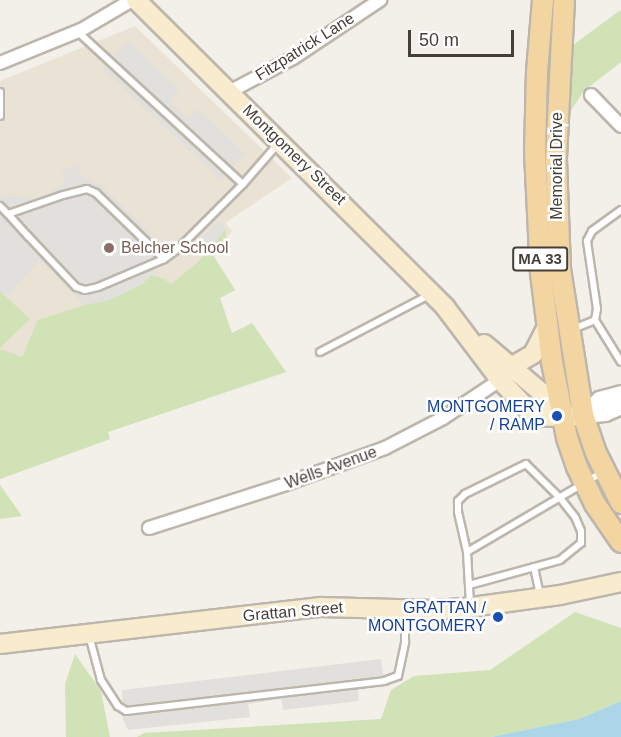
<!DOCTYPE html>
<style>
body{margin:0}
#map{position:relative;width:621px;height:737px;overflow:hidden;background:#f3efe9;font-family:Helvetica,sans-serif}
div>[style]{position:absolute}
.education>*{inset:0;background:#eae2d5}
.green>*{inset:0;background:#d2e2b7}
.parking>*{inset:0;background:#e2e0dd}
.water>*{inset:0;background:#add5e8}
.roads{filter:drop-shadow(2px 0 #bdb6ad) drop-shadow(-2px 0 #bdb6ad) drop-shadow(0 2px #bdb6ad) drop-shadow(0 -2px #bdb6ad)}
.service>*{height:6px;margin:-3px;padding:0 3px;transform-origin:3px;border-radius:3px;background:#fff}
.minor>*{height:12px;margin:-6px;padding:0 6px;transform-origin:6px;border-radius:6px;background:#fff}
.tertiary>*{height:15px;margin:-7.5px;padding:0 7.5px;transform-origin:7.5px;border-radius:7.5px;background:#fff}
.secondary>*{height:18px;margin:-9px;padding:0 9px;transform-origin:9px;border-radius:9px;background:#f9ebcd}
.primary>*{height:20px;margin:-10px;padding:0 10px;transform-origin:10px;border-radius:10px;background:#f3d5a2}
.dots>*{width:16px;height:16px;translate:-50% -50%;box-sizing:border-box;border:3px solid #fff;border-radius:50%}
span{translate:-50% -50%;white-space:nowrap;text-align:center;line-height:1.15;-webkit-text-stroke:5px #fff;paint-order:stroke}
.shield-label span{padding:2px 4px;background:#fff;border:2px solid;border-radius:4px;-webkit-text-stroke-width:0}
.shield-label{font-size:15px;color:#463f38;font-weight:700}
.street-label{font-size:16px;color:#463f38}
.education-label{font-size:16px;color:#785e54}
.left{translate:0 -50%;text-align:left}
.transit-label{font-size:16px;color:#164399}
.right{translate:-100% -50%;text-align:right}
.scale{position:absolute;left:408px;top:30px;width:106px;height:27px;box-sizing:border-box;border:3px solid #463f38;border-top:0;padding-left:8px;font-size:18px;line-height:21px;white-space:nowrap;color:#463f38;-webkit-text-stroke:4px #fff;paint-order:stroke}
</style>
<div id="map">
<div class="education">
<i style="clip-path:polygon(135px 26px,292px 178px,225px 223px,232px 231px,213px 255px,235px 290px,220px 298px,232px 334px,252px 323px,286px 372px,108px 432px,110px 439px,0 479px,0 81px)"></i>
</div>
<div class="green">
<i style="clip-path:polygon(619px 11px,621px 11px,621px 62px,584px 91px,563px 122px,569px 48px)"></i>
<i style="clip-path:polygon(226px 229px,225px 240px,213px 255px,235px 290px,220px 298px,232px 333px,252px 323px,286px 372px,108px 432px,110px 439px,0 479px,0 349px,22px 357px,38px 320px,84px 305px,109px 300px,142px 284px,151px 275px,164px 279px,171px 284px,197px 263px)"></i>
<i style="clip-path:polygon(0 291px,30px 319px,0 348px)"></i>
<i style="clip-path:polygon(0 485px,22px 516px,0 519px)"></i>
<i style="clip-path:polygon(575px 612px,621px 628px,621px 701px,579px 719px,491px 737px,137px 737px,144px 733px,381px 719px,391px 690px,414px 676px,490px 670px)"></i>
<i style="clip-path:polygon(75px 654px,101px 691px,110px 737px,66px 737px,65px 684px)"></i>
</div>
<div class="parking">
<i style="clip-path:polygon(128px 41px,179px 89px,170px 102px,188px 118px,198px 109px,245px 153px,221px 180px,102px 69px)"></i>
<i style="clip-path:polygon(77px 164px,83px 177px,99px 183px,167px 249px,155px 271px,142px 284px,109px 300px,84px 305px,40px 260px,6px 297px,0 291px,0 198px,9px 194px,32px 199px,50px 192px,65px 183px,62px 171px)"></i>
<i style="clip-path:polygon(218px 221px,226px 229px,203px 256px,192px 248px)"></i>
<i style="clip-path:polygon(381px 659px,385px 686px,358px 690px,359px 701px,283px 710px,281px 699px,248px 704px,250px 717px,128px 730px,123px 719px,122px 690px)"></i>
</div>
<div class="water">
<i style="clip-path:polygon(621px 701px,621px 737px,491px 737px,579px 719px)"></i>
</div>
<div class="roads">
<div class="service">
<i style="left:78px;top:32px;width:224px;rotate:42.7deg"></i>
<i style="left:0;top:92px;width:24px;rotate:90deg"></i>
<i style="left:0;top:206px;width:11px;rotate:45deg"></i>
<i style="left:8px;top:214px;width:30px;rotate:48deg"></i>
<i style="left:28px;top:236px;width:70px;rotate:46.7deg"></i>
<i style="left:76px;top:287px;width:9px;rotate:18deg"></i>
<i style="left:85px;top:290px;width:13px;rotate:-13deg"></i>
<i style="left:98px;top:287px;width:72px;rotate:-23deg"></i>
<i style="left:164px;top:259px;width:95px;rotate:-135.9deg"></i>
<i style="left:96px;top:193px;width:10px;rotate:-156deg"></i>
<i style="left:87px;top:189px;width:25px;rotate:166deg"></i>
<i style="left:63px;top:195px;width:58px;rotate:160.9deg"></i>
<i style="left:164px;top:259px;width:19px;rotate:-36deg"></i>
<i style="left:179px;top:248px;width:91px;rotate:-45deg"></i>
<i style="left:243px;top:184px;width:52px;rotate:-48.9deg"></i>
<i style="left:595px;top:320px;width:49px;rotate:58.2deg"></i>
<i style="left:573px;top:329px;width:24px;rotate:-22deg"></i>
<i style="left:595px;top:320px;width:11px;rotate:-80deg"></i>
<i style="left:597px;top:309px;width:69px;rotate:-98.4deg"></i>
<i style="left:587px;top:241px;width:11px;rotate:-63deg"></i>
<i style="left:592px;top:231px;width:36px;rotate:-36deg"></i>
<i style="left:320px;top:352px;width:123px;rotate:-27.6deg"></i>
<i style="left:467px;top:552px;width:156px;rotate:-30.5deg"></i>
<i style="left:534px;top:567px;width:30px;rotate:78deg"></i>
<i style="left:469px;top:585px;width:94px;rotate:-15.4deg"></i>
<i style="left:560px;top:560px;width:27px;rotate:-39deg"></i>
<i style="left:581px;top:543px;width:12px;rotate:-90deg"></i>
<i style="left:581px;top:531px;width:15px;rotate:-113deg"></i>
<i style="left:575px;top:517px;width:24px;rotate:-128deg"></i>
<i style="left:560px;top:498px;width:48px;rotate:-135deg"></i>
<i style="left:526px;top:464px;width:68px;rotate:153.8deg"></i>
<i style="left:465px;top:494px;width:10px;rotate:135deg"></i>
<i style="left:458px;top:501px;width:11px;rotate:90deg"></i>
<i style="left:458px;top:512px;width:41px;rotate:77.3deg"></i>
<i style="left:467px;top:552px;width:52px;rotate:86.7deg"></i>
<i style="left:89px;top:635px;width:47px;rotate:75.1deg"></i>
<i style="left:101px;top:680px;width:31px;rotate:57deg"></i>
<i style="left:118px;top:706px;width:9px;rotate:32deg"></i>
<i style="left:126px;top:711px;width:260px;rotate:-6.6deg"></i>
<i style="left:384px;top:681px;width:15px;rotate:-20deg"></i>
<i style="left:398px;top:676px;width:35px;rotate:-78deg"></i>
<i style="left:405px;top:642px;width:31px;rotate:-90deg"></i>
</div>
<div class="minor">
<i style="left:0;top:63px;width:87px;rotate:-22.2deg"></i>
<i style="left:81px;top:30px;width:59px;rotate:-30.5deg"></i>
<i style="left:229px;top:92px;width:72px;rotate:-28deg"></i>
<i style="left:293px;top:58px;width:105px;rotate:-33.7deg"></i>
<i style="left:591px;top:95px;width:43px;rotate:45.9deg"></i>
<i style="left:149px;top:528px;width:144px;rotate:-17.8deg"></i>
<i style="left:286px;top:484px;width:105px;rotate:-20deg"></i>
<i style="left:385px;top:448px;width:65px;rotate:-27.3deg"></i>
<i style="left:443px;top:418px;width:69px;rotate:-33.7deg"></i>
</div>
<div class="tertiary">
<i style="left:583px;top:415px;width:23px;rotate:-45deg"></i>
<i style="left:599px;top:399px;width:23px;rotate:-15deg"></i>
<i style="left:583px;top:415px;width:22px;rotate:-5deg"></i>
<i style="left:605px;top:413px;width:17px;rotate:-24deg"></i>
</div>
<div class="secondary">
<i style="left:136px;top:0;width:436px;rotate:44.8deg"></i>
<i style="left:445px;top:307px;width:91px;rotate:53deg"></i>
<i style="left:500px;top:380px;width:51px;rotate:46.6deg"></i>
<i style="left:535px;top:417px;width:41px;rotate:-1.4deg"></i>
<i style="left:484px;top:344px;width:75px;rotate:40.1deg"></i>
<i style="left:541px;top:392px;width:33px;rotate:49deg"></i>
<i style="left:509px;top:368px;width:28px;rotate:-30deg"></i>
<i style="left:533px;top:354px;width:30px;rotate:-63deg"></i>
<i style="left:0;top:644px;width:323px;rotate:-6.6deg"></i>
<i style="left:321px;top:607px;width:113px;rotate:1.5deg"></i>
<i style="left:434px;top:610px;width:30px;rotate:-4deg"></i>
<i style="left:464px;top:608px;width:97px;rotate:-7.7deg"></i>
<i style="left:560px;top:595px;width:62px;rotate:-12deg"></i>
</div>
<div class="primary">
<i style="left:543px;top:0;width:71px;rotate:94.8deg"></i>
<i style="left:537px;top:71px;width:81px;rotate:91.4deg"></i>
<i style="left:535px;top:152px;width:121px;rotate:87.2deg"></i>
<i style="left:541px;top:273px;width:90px;rotate:83deg"></i>
<i style="left:552px;top:362px;width:77px;rotate:78.8deg"></i>
<i style="left:567px;top:438px;width:31px;rotate:71deg"></i>
<i style="left:577px;top:467px;width:41px;rotate:64.1deg"></i>
<i style="left:595px;top:504px;width:46px;rotate:55.6deg"></i>
<i style="left:564px;top:0;width:160px;rotate:92.9deg"></i>
<i style="left:556px;top:160px;width:109px;rotate:87.9deg"></i>
<i style="left:560px;top:269px;width:148px;rotate:81deg"></i>
<i style="left:583px;top:415px;width:40px;rotate:71.1deg"></i>
<i style="left:596px;top:453px;width:56px;rotate:63.4deg"></i>
</div>
</div>
<div class="dots">
<i style="left:109px;top:248px;background:#8d6e63"></i>
<i style="left:557px;top:416px;background:#1a4fb4"></i>
<i style="left:498px;top:617px;background:#1a4fb4"></i>
</div>
<div class="shield-label">
<span style="left:540px;top:259px">MA 33</span>
</div>
<div class="street-label">
<span style="left:305px;top:47px;rotate:-32deg">Fitzpatrick Lane</span>
<span style="left:294px;top:155px;rotate:44deg">Montgomery Street</span>
<span style="left:557px;top:166px;rotate:-90deg">Memorial Drive</span>
<span style="left:331px;top:468px;rotate:-20deg">Wells Avenue</span>
<span style="left:293px;top:612px;rotate:-5deg">Grattan Street</span>
</div>
<div class="education-label">
<span class="left" style="left:121px;top:248px">Belcher School</span>
</div>
<div class="transit-label">
<span class="right" style="left:545px;top:416px">MONTGOMERY<br>/ RAMP</span>
<span class="right" style="left:486px;top:617px">GRATTAN /<br>MONTGOMERY</span>
</div>
<div class="scale">50 m</div>
</div>
